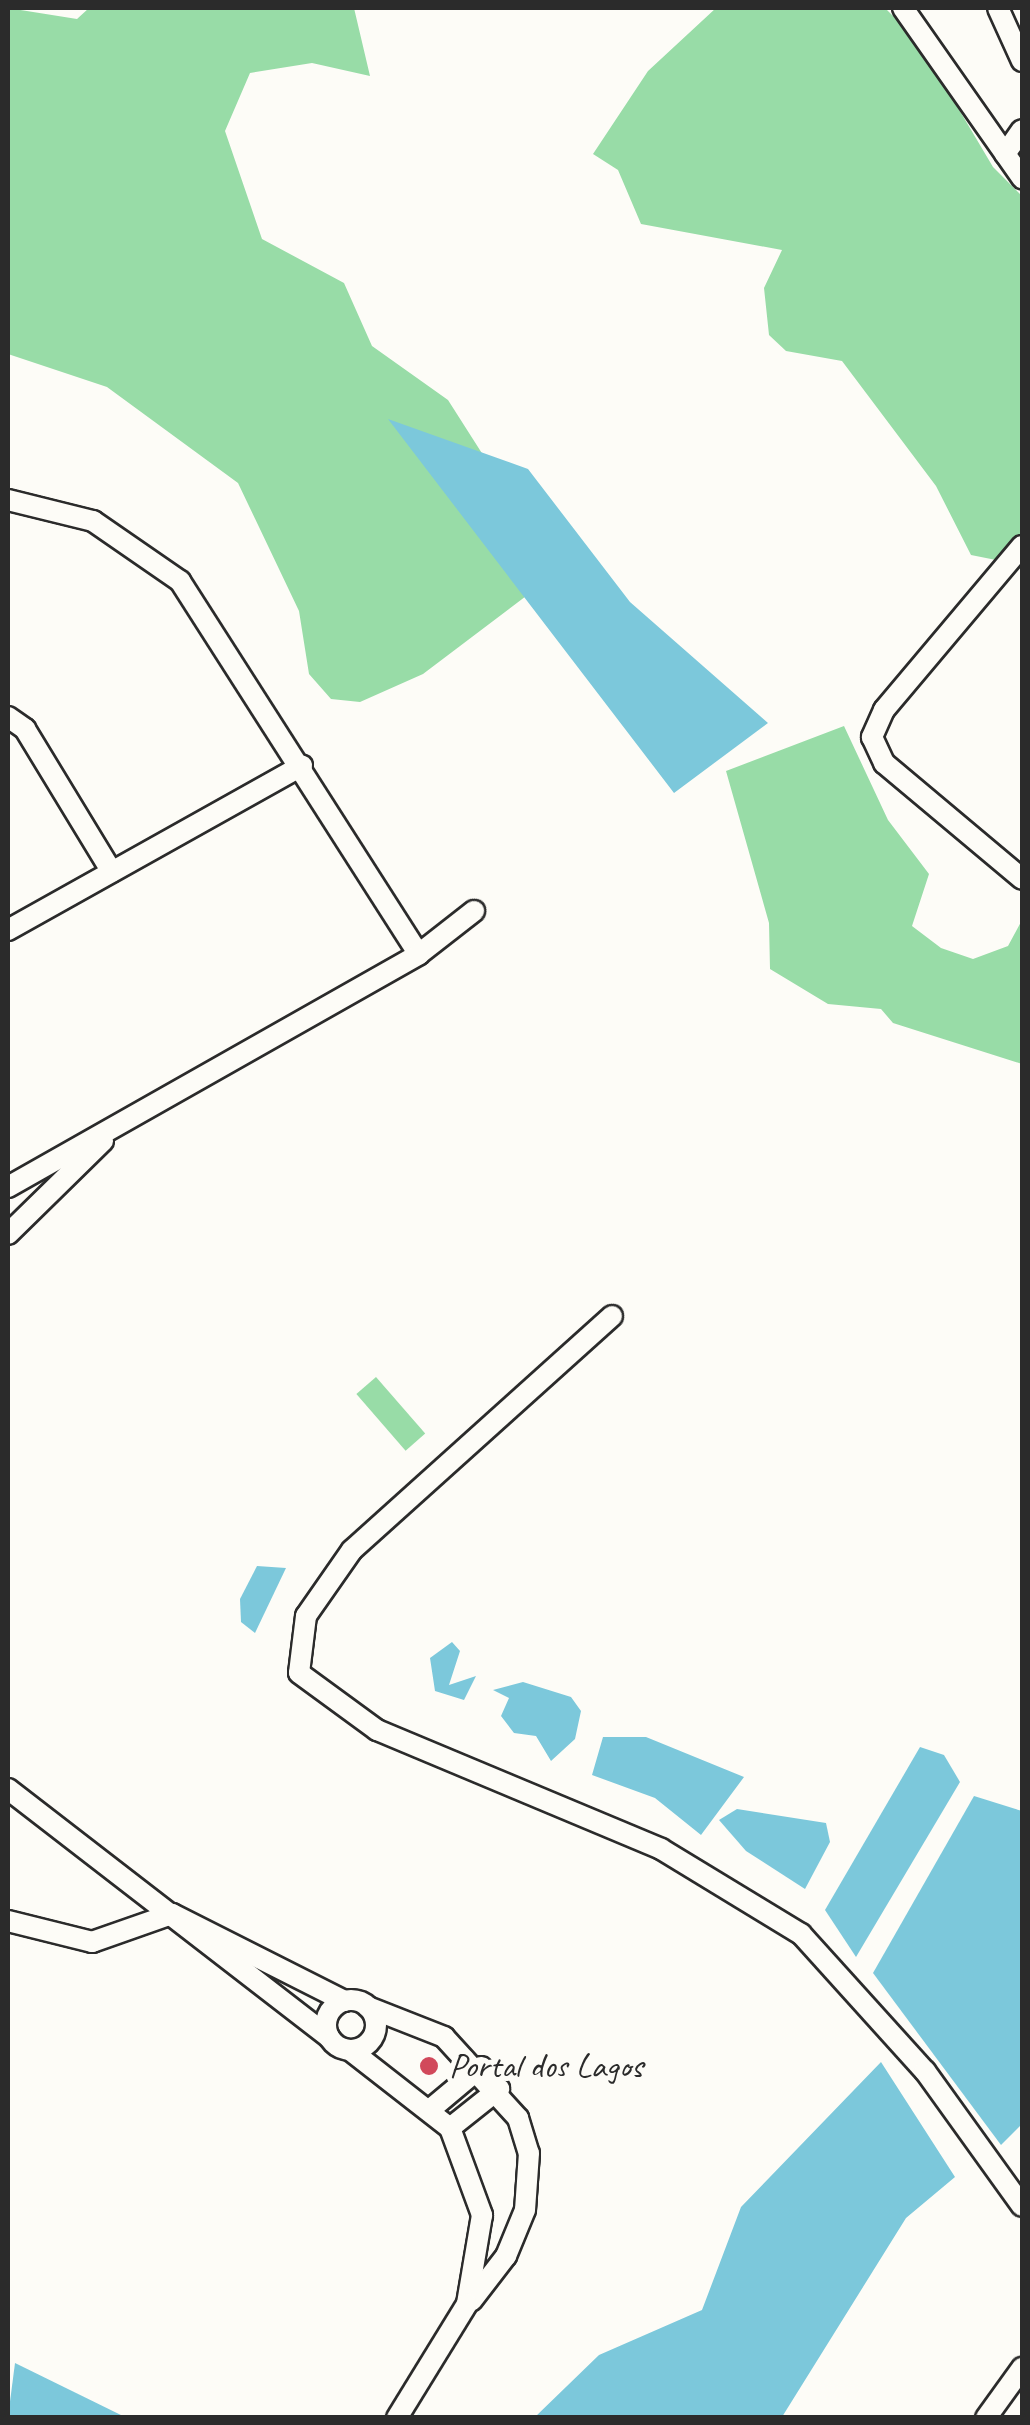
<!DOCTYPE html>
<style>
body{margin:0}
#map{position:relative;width:1030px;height:2425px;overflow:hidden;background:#fdfcf7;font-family:Caveat,sans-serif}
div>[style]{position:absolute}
.green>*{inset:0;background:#98dca7;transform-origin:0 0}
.water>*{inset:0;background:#7cc8db}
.roads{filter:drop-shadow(2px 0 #2b2b2b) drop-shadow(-2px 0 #2b2b2b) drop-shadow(0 2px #2b2b2b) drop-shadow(0 -2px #2b2b2b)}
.minor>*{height:20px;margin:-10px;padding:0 10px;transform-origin:10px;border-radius:10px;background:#fdfcf7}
.minor>.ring{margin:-10px;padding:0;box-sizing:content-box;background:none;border:20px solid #fdfcf7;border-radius:50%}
.dots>*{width:28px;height:28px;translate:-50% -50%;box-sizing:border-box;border:5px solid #fdfcf7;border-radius:50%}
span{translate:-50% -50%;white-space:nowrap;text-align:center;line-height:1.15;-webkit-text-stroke:10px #fdfcf7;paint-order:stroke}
.poi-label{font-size:35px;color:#2b2b2b}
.left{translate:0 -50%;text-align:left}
.frame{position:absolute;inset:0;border:10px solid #2b2b2b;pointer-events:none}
</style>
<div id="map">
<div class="green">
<i style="clip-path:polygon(8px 8px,77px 19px,89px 8px,354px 8px,370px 76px,312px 63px,250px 73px,225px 131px,262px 239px,344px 283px,372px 346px,448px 400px,515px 505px,534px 590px,423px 674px,360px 702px,331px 699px,309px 674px,299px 611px,238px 483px,107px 387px,8px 354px)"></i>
<i style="clip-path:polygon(716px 8px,885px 8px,919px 42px,993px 167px,1022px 196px,1022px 545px,1001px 561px,971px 555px,936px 486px,842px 361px,786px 351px,769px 335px,764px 288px,782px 250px,641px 224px,618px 170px,593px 154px,648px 71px)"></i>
<i style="clip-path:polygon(844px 726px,888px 820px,929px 874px,912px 926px,941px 948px,973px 959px,1008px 946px,1022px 920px,1022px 865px,1022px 1064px,893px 1023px,881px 1009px,828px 1004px,770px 969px,769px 923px,726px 771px)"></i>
<i style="left:376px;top:1377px;width:75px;height:26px;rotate:49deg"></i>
</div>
<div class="water">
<i style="clip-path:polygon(388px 419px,528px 469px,630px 602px,768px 723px,674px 793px)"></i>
<i style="clip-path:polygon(257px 1566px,286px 1568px,255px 1633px,241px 1622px,240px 1599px)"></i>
<i style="clip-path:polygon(452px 1642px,460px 1651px,449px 1685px,476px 1676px,464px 1700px,435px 1691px,430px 1658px)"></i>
<i style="clip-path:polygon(523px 1682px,571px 1697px,581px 1711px,575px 1739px,551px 1761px,536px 1736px,514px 1733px,501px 1716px,509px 1698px,493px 1690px)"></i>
<i style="clip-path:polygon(603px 1737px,646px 1737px,744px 1777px,701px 1835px,655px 1798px,592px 1775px)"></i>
<i style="clip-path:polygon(920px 1747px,944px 1755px,960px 1782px,856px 1957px,825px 1910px)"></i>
<i style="clip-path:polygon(974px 1796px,1022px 1811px,1022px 2124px,1001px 2145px,873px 1973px)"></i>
<i style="clip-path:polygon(737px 1809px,826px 1823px,830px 1842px,805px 1889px,746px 1851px,719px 1820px)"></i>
<i style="clip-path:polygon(881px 2062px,955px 2177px,906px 2218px,782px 2417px,535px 2417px,599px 2355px,702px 2310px,741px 2207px)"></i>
<i style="clip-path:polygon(15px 2363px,125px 2417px,8px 2417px)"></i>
</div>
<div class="roads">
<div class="minor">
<i style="left:903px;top:8px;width:208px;rotate:55deg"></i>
<i style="left:998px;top:8px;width:58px;rotate:65.6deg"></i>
<i style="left:1005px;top:154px;width:29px;rotate:-55deg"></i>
<i style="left:8px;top:500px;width:88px;rotate:13.9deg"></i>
<i style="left:93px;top:521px;width:106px;rotate:34.6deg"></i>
<i style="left:180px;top:581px;width:443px;rotate:57.4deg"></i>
<i style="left:1022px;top:546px;width:214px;rotate:130.1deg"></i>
<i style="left:884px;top:710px;width:30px;rotate:114deg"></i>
<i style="left:872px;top:737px;width:29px;rotate:65deg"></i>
<i style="left:884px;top:763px;width:180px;rotate:40deg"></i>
<i style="left:8px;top:717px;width:21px;rotate:35deg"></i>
<i style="left:25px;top:729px;width:167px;rotate:58.7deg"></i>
<i style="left:8px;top:930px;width:337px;rotate:-29.2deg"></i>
<i style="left:8px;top:1187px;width:472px;rotate:-29.5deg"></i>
<i style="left:419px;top:954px;width:70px;rotate:-38deg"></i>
<i style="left:8px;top:1234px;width:133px;rotate:-44.4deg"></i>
<i style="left:612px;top:1316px;width:350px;rotate:138deg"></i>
<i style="left:352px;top:1550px;width:80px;rotate:124.9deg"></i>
<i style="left:306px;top:1616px;width:57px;rotate:97deg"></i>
<i style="left:299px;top:1673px;width:97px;rotate:36.2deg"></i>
<i style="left:377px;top:1730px;width:308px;rotate:22.7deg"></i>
<i style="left:661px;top:1849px;width:164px;rotate:31.3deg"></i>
<i style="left:801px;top:1934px;width:185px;rotate:47.9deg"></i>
<i style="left:925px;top:2071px;width:166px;rotate:54.3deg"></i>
<i style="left:8px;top:1789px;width:406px;rotate:37.7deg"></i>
<i style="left:172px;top:1914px;width:193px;rotate:26.8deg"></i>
<i style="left:8px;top:1921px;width:87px;rotate:14deg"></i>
<i style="left:92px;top:1942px;width:85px;rotate:-19.3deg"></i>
<i class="ring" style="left:326px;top:2000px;width:30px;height:30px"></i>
<i style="left:368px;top:2007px;width:82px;rotate:21.5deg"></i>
<i style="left:444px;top:2037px;width:110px;rotate:47.6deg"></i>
<i style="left:518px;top:2118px;width:37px;rotate:73deg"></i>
<i style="left:529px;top:2153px;width:57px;rotate:94deg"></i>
<i style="left:525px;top:2210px;width:50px;rotate:112.4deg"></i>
<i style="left:506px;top:2256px;width:56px;rotate:127.7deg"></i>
<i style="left:350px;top:2050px;width:127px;rotate:38deg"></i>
<i style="left:450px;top:2128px;width:93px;rotate:69.8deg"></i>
<i style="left:482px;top:2215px;width:90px;rotate:99.6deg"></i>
<i style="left:467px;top:2304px;width:134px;rotate:121.6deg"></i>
<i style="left:432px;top:2108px;width:64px;rotate:-39.9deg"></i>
<i style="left:450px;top:2128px;width:63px;rotate:-38.5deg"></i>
<i style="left:986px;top:2418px;width:62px;rotate:-54.2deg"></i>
</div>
</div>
<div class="dots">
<i style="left:429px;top:2066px;background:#d1495b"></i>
</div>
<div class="poi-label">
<span class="left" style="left:449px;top:2066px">Portal dos Lagos</span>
</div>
<div class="frame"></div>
</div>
